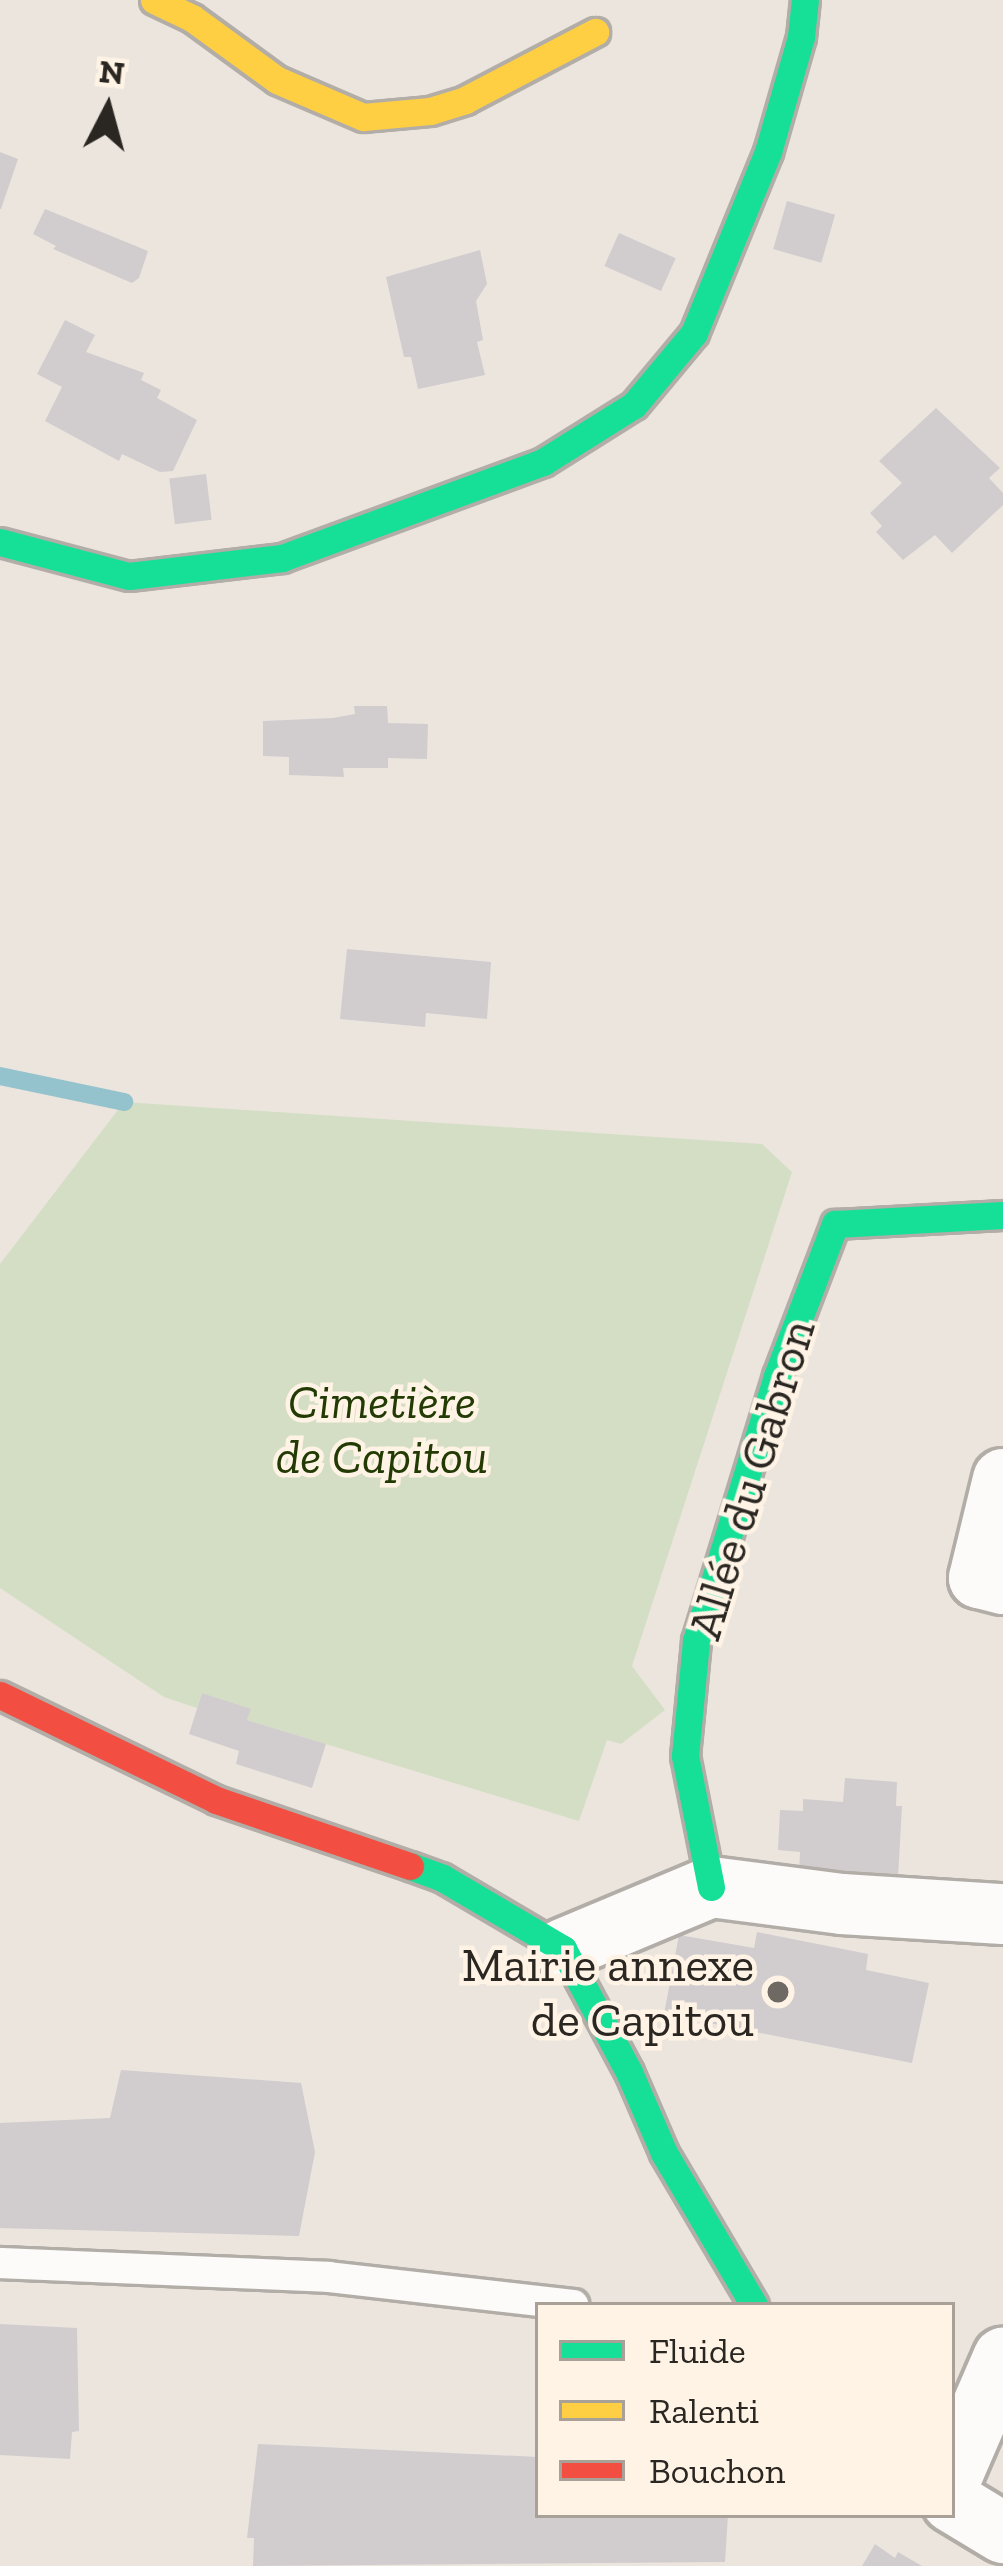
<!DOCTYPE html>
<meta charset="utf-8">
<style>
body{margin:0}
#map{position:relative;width:1003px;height:2566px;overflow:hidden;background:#ebe5de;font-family:"Zilla Slab",serif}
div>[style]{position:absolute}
.green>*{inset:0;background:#d4dec4}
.stream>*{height:18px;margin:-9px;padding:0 9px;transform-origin:9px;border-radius:9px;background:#94c3cd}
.building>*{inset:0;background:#d1cdce;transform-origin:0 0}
.roads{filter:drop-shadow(3px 0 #b2ada7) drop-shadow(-3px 0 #b2ada7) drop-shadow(0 3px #b2ada7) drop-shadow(0 -3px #b2ada7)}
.lane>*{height:30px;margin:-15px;padding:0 15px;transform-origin:15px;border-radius:15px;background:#fcfbfa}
.street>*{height:60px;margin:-30px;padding:0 30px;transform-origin:30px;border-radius:30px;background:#fcfbfa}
.fast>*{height:27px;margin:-13.5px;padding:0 13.5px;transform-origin:13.5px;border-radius:13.5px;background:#16e098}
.slow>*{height:27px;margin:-13.5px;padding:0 13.5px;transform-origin:13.5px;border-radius:13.5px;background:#ffcf43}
.jam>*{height:27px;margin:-13.5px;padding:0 13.5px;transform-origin:13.5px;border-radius:13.5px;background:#f24e42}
.dots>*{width:33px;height:33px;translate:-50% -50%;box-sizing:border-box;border:6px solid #fef3e5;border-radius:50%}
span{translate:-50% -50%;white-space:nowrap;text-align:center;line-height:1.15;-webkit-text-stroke:9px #fef3e5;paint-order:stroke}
.park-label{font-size:48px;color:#223a03;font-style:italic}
.street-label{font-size:48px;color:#2a2621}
.poi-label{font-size:48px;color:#2a2621}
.right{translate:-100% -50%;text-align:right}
.legend{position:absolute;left:535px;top:2302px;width:420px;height:216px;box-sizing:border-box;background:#fef3e5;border:3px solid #a9a197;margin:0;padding:15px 21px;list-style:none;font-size:36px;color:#2a2621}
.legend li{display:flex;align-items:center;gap:24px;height:60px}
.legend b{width:60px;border:3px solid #a9a197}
.north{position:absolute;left:48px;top:48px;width:120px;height:120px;-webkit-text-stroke:9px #fef3e5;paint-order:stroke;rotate:6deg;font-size:33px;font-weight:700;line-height:48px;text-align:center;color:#2a2621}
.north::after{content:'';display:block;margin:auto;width:42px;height:54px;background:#2a2621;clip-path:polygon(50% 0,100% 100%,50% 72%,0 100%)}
</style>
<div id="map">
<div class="green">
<i style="clip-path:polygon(124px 1102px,762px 1144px,792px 1172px,632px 1666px,665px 1710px,621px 1744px,607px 1740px,579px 1821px,247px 1720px,250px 1710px,202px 1693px,197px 1708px,164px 1697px,0 1588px,0 1264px)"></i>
</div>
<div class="stream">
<i style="left:0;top:1076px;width:127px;rotate:11.8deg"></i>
</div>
<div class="building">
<i style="clip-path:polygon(0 152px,18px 159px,1px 209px,0 209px)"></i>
<i style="left:787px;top:201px;width:50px;height:50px;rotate:16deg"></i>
<i style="clip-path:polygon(45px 209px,148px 251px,139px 278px,132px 283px,53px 249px,56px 246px,33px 234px)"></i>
<i style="left:619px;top:233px;width:62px;height:36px;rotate:24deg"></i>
<i style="clip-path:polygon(480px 250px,487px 284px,476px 301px,483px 340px,477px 342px,485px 375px,418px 389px,411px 357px,404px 357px,386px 277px)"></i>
<i style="clip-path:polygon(65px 320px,95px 335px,86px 352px,144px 373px,141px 380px,161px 390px,157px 398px,197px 420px,173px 471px,160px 472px,122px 454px,119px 461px,45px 421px,62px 387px,37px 374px)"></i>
<i style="clip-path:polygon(936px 408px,1000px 468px,989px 478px,1003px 493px,1003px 505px,952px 553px,935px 535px,903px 560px,876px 532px,882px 526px,870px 513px,902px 483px,879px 461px)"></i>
<i style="left:206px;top:474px;width:46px;height:37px;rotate:83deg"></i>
<i style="clip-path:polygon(354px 706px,387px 706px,388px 723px,428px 724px,427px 759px,388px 758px,388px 768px,343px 768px,344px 777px,289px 775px,289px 757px,263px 756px,263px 721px,333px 718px,355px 714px)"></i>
<i style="clip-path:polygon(347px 949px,491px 962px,487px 1019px,426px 1013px,425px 1027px,340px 1019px)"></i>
<i style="clip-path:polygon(202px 1693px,251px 1709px,247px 1720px,326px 1744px,312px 1788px,236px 1764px,239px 1751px,189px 1734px)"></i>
<i style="clip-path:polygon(845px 1778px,897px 1782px,896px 1806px,902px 1806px,898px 1877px,799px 1872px,800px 1852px,778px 1850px,780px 1810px,803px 1811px,803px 1799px,843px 1802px)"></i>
<i style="clip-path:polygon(757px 1932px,868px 1954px,866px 1970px,929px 1983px,912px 2063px,664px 2014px,679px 1935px,754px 1948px)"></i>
<i style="clip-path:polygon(121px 2070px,301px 2083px,315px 2152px,299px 2236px,0 2228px,0 2123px,110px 2118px)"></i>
<i style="clip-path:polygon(0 2324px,77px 2328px,79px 2431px,72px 2432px,70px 2459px,0 2455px)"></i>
<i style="clip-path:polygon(258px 2444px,538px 2457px,538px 2515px,728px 2515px,725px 2562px,253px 2566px,254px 2538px,247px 2538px)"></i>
<i style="clip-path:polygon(875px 2544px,895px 2558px,898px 2552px,922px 2566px,862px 2566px)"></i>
</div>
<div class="roads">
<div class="lane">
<i style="left:0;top:2263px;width:329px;rotate:2.4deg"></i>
<i style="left:329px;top:2277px;width:246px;rotate:6.5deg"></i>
</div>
<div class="street">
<i style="left:1003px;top:1479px;width:102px;rotate:103.6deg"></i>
<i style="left:979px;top:1578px;width:25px;rotate:14deg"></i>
<i style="left:563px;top:1949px;width:160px;rotate:-22.7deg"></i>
<i style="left:711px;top:1887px;width:132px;rotate:7.4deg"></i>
<i style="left:842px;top:1904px;width:161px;rotate:3.6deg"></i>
<i style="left:952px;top:2476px;width:129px;rotate:-66.6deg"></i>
<i style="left:952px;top:2502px;width:60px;rotate:31.3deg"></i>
</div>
<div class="fast">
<i style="left:0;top:542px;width:133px;rotate:14.8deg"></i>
<i style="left:129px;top:576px;width:154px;rotate:-6.7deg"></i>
<i style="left:282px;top:558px;width:278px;rotate:-20.2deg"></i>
<i style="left:543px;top:462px;width:107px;rotate:-32.1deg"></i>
<i style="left:634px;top:405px;width:94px;rotate:-50.2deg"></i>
<i style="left:694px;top:333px;width:196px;rotate:-67.8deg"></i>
<i style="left:768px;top:152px;width:120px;rotate:-74deg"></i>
<i style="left:801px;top:37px;width:37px;rotate:-84deg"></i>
<i style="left:410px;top:1866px;width:33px;rotate:20deg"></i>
<i style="left:441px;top:1877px;width:142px;rotate:30.5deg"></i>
<i style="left:563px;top:1949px;width:140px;rotate:61.8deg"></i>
<i style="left:629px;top:2072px;width:88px;rotate:66.6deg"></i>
<i style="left:664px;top:2153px;width:177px;rotate:59.4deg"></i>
<i style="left:711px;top:1887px;width:134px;rotate:-101.2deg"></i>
<i style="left:685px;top:1756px;width:116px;rotate:-84.5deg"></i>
<i style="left:696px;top:1641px;width:277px;rotate:-73deg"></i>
<i style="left:777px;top:1376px;width:163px;rotate:-69.1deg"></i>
<i style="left:835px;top:1224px;width:168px;rotate:-3.1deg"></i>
</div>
<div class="slow">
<i style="left:154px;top:0;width:42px;rotate:25.3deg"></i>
<i style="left:192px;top:18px;width:105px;rotate:36.1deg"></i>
<i style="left:277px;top:80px;width:94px;rotate:23.3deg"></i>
<i style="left:363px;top:117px;width:67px;rotate:-5.1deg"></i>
<i style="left:430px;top:111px;width:37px;rotate:-17deg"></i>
<i style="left:465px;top:100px;width:147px;rotate:-27.6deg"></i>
</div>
<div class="jam">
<i style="left:0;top:1695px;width:240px;rotate:25.9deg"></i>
<i style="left:216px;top:1800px;width:205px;rotate:18.8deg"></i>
</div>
</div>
<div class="dots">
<i style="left:778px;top:1992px;background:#6e6963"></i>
</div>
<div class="park-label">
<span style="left:382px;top:1429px">Cimetière<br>de Capitou</span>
</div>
<div class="street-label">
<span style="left:751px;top:1479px;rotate:-73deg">Allée du Gabron</span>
</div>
<div class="poi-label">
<span class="right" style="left:754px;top:1992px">Mairie annexe<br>de Capitou</span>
</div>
<ul class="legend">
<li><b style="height:15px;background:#16e098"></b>Fluide</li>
<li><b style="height:15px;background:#ffcf43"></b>Ralenti</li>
<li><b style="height:15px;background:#f24e42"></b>Bouchon</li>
</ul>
<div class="north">N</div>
</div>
